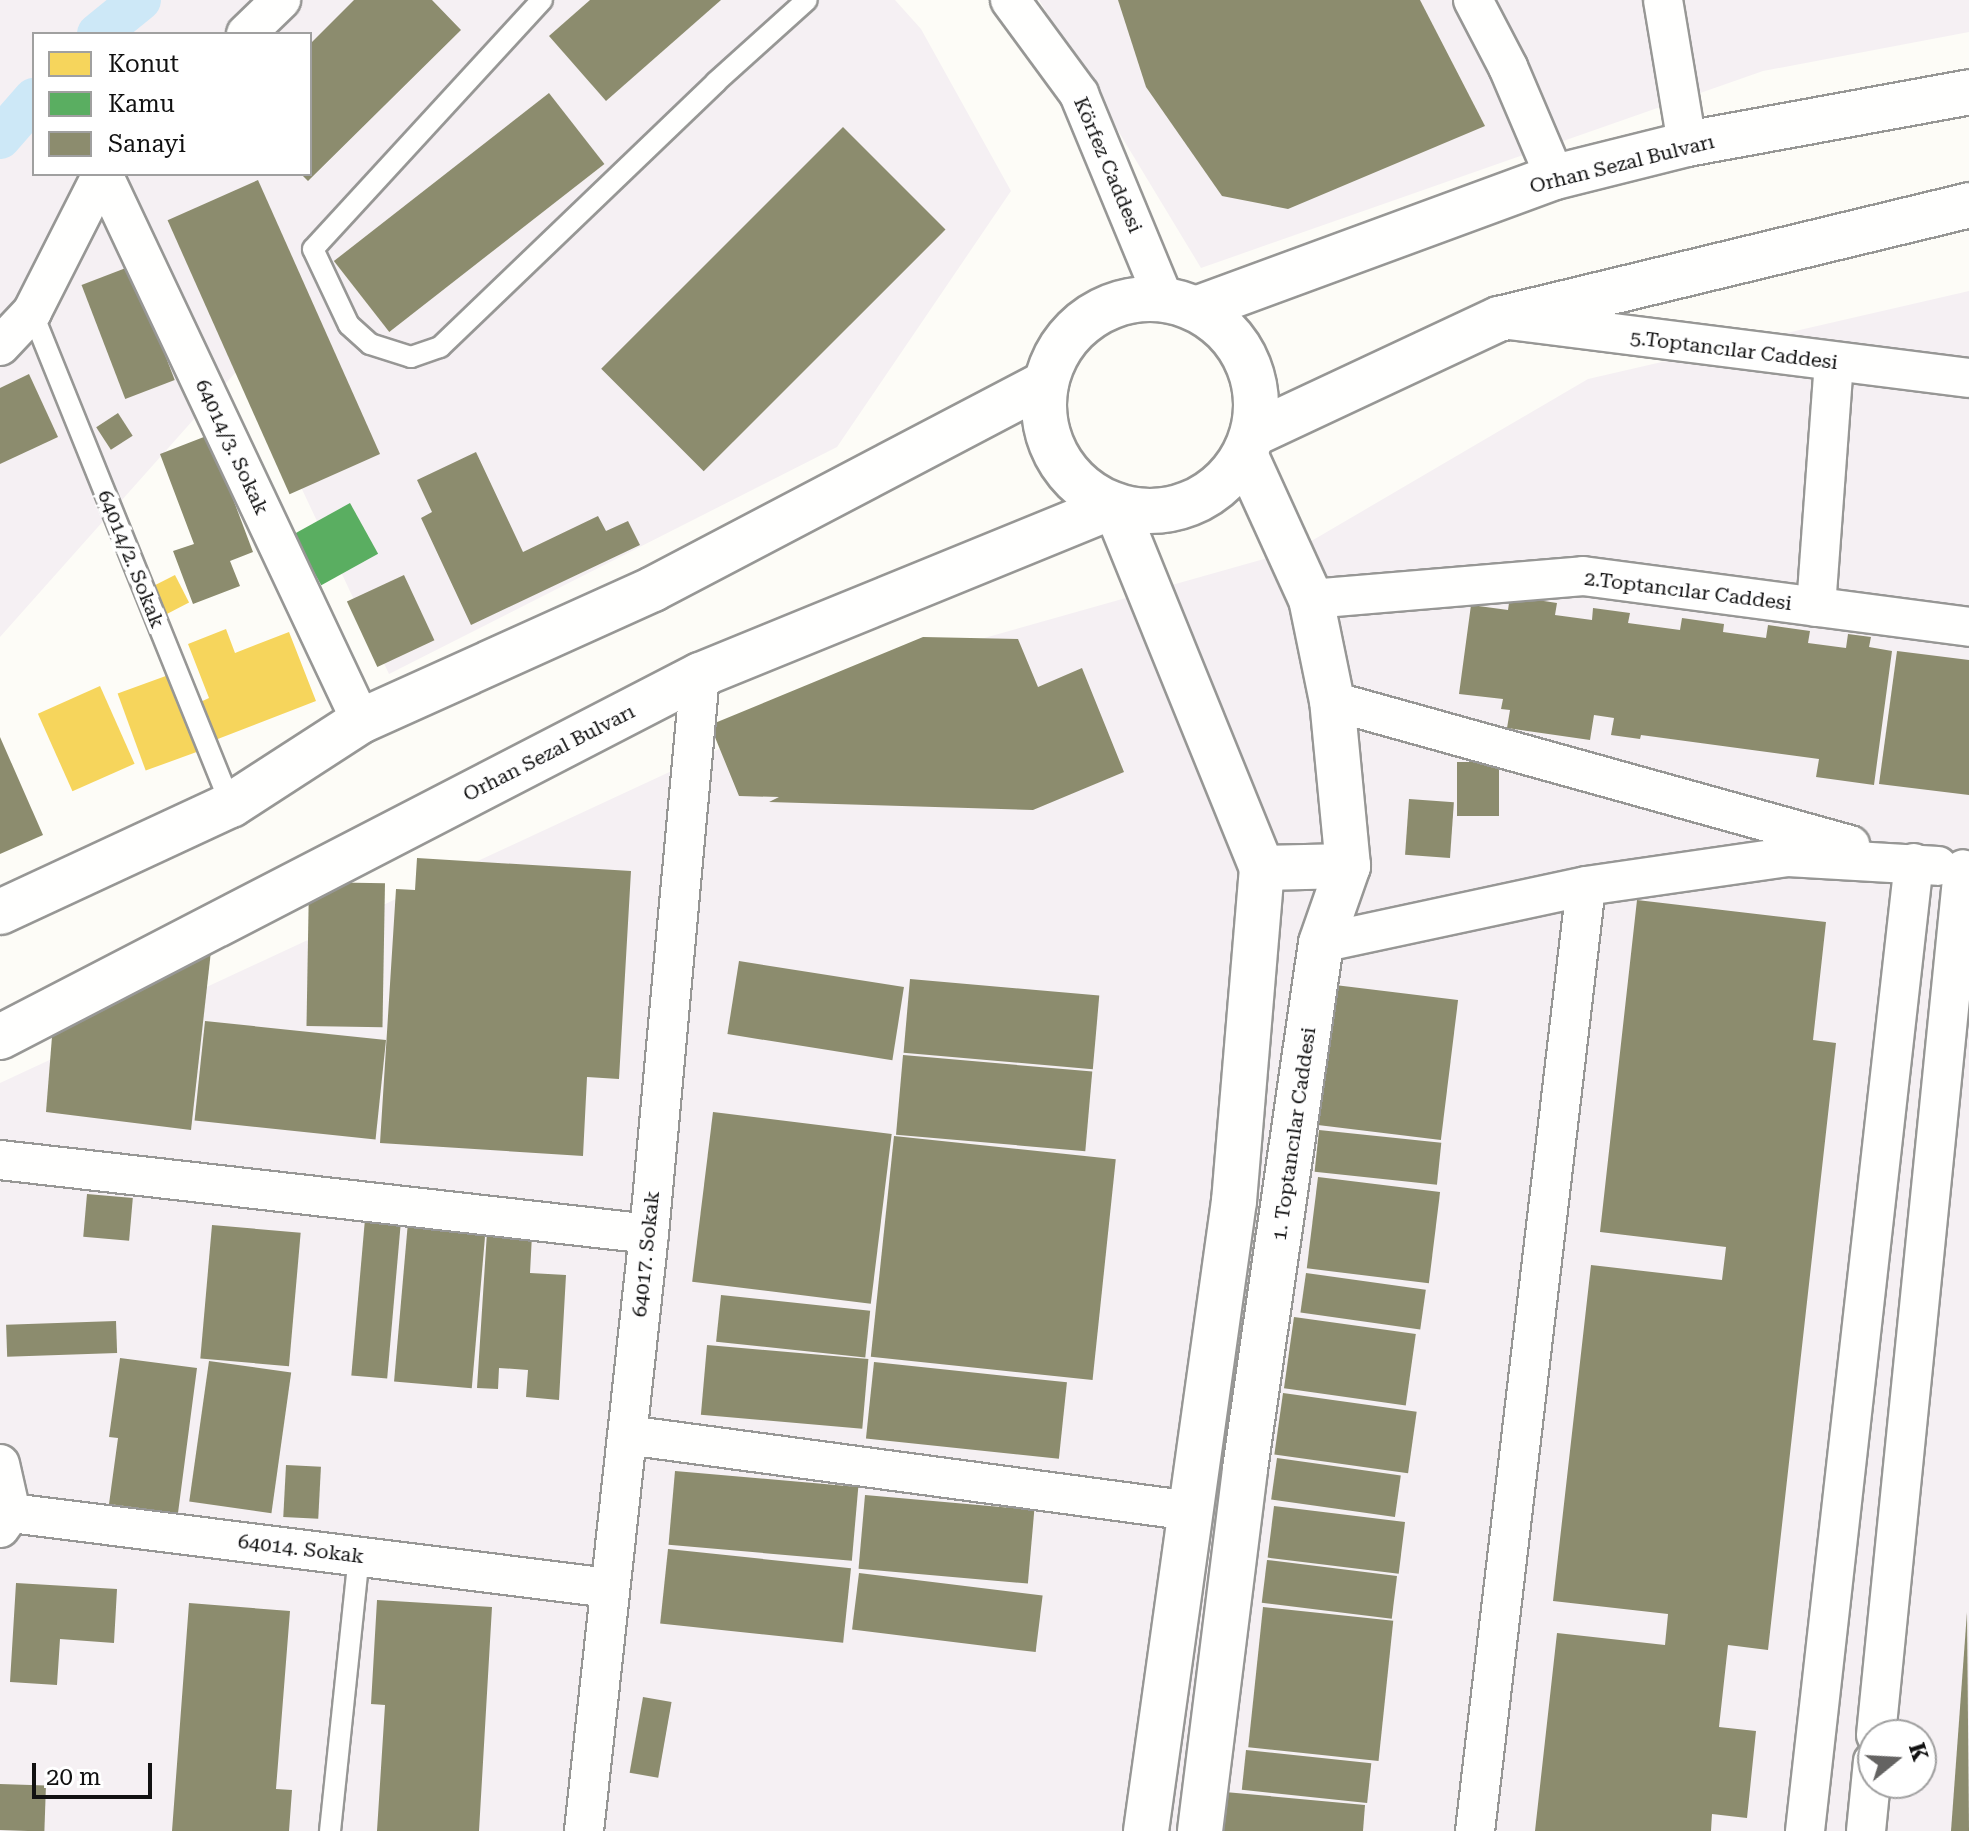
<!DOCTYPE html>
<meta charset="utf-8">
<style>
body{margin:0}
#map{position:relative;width:1969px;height:1831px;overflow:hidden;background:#fdfcf7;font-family:"Roboto Serif",serif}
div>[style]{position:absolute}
.industrial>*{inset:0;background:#f5f0f3}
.homes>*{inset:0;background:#f6d55c;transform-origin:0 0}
.public>*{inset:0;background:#5aae61;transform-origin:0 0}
.industry>*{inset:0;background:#8c8c6e;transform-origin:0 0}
.canal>*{height:42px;margin:-21px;padding:0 21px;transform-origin:21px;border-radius:21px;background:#cde8f7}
.roads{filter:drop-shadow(2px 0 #979795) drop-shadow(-2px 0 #979795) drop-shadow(0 2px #979795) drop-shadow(0 -2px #979795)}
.service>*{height:20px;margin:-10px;padding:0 10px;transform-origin:10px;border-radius:10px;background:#fffffe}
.minor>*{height:38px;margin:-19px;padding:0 19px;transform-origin:19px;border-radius:19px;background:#fffffe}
.tertiary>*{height:44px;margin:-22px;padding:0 22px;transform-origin:22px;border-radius:22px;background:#fffffe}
.tertiary>.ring{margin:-22px;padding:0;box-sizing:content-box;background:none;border:44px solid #fffffe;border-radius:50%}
span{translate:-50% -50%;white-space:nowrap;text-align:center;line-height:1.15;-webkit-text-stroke:8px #fff;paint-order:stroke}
.street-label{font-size:20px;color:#111}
.legend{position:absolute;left:32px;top:32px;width:280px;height:144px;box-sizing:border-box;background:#fff;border:2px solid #a0a0a0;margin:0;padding:10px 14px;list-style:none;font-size:24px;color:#111}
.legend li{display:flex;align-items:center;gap:16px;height:40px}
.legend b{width:40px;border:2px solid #a0a0a0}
.north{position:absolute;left:1857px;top:1719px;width:80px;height:80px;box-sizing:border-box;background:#fff;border:2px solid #a0a0a0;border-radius:50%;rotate:72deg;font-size:22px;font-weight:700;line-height:32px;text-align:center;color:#111}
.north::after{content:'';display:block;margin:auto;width:28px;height:36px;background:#646362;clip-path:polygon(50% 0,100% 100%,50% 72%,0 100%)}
.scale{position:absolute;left:32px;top:1763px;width:120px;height:36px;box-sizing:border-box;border:4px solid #111;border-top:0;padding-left:10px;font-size:24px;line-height:28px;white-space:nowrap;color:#111;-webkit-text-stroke:6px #fff;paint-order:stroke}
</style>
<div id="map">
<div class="industrial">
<i style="clip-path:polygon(evenodd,0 0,895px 0,921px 29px,1011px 191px,837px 447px,389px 674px,243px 364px,0 637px,0 0,34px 34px,310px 34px,310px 174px,34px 174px,34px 34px)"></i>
<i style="clip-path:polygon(1039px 0,1969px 0,1969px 32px,1763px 71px,1201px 268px)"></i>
<i style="clip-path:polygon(evenodd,1969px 291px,1969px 1831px,0 1831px,0 1083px,917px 657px,1296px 550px,1588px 379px,1969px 291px,1873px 1735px,1921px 1735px,1921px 1783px,1873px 1783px,1873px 1735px)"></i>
</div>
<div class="homes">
<i style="left:175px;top:575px;width:31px;height:26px;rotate:63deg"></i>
<i style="clip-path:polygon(226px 629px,235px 653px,289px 632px,316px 701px,210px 742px,196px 704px,209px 698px,188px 644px)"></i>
<i style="left:174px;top:673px;width:82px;height:60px;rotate:70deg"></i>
<i style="left:100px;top:686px;width:85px;height:68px;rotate:66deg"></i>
</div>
<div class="public">
<i style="left:350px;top:503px;width:58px;height:65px;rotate:61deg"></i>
</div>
<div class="industry">
<i style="clip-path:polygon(354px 0,432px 0,461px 30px,308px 181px,301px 174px,310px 174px,310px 44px)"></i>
<i style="clip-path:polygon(590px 0,721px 0,606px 101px,549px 36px)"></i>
<i style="clip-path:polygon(1118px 0,1420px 0,1485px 126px,1288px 209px,1222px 196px,1146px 87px)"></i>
<i style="left:549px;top:93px;width:90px;height:273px;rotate:52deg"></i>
<i style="left:843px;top:127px;width:145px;height:342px;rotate:45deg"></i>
<i style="left:258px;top:180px;width:300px;height:99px;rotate:66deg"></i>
<i style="left:131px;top:266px;width:122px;height:53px;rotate:69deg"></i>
<i style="clip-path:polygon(29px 374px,58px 437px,0 464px,0 388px)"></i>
<i style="left:118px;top:413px;width:27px;height:26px;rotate:57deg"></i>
<i style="clip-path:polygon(209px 435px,253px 552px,230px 561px,240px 586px,193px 604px,173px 551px,194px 544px,160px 454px)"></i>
<i style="clip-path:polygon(476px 452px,523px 552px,598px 516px,606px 531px,628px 521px,640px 545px,471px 625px,421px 518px,432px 512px,417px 480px)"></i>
<i style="left:404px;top:575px;width:72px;height:63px;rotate:65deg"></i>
<i style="clip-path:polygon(1510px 596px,1557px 603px,1555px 615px,1592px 620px,1593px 608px,1630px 613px,1628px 623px,1680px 630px,1682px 618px,1724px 624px,1723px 632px,1766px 638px,1768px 625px,1810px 631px,1808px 643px,1846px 648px,1848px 634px,1871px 637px,1869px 647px,1892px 651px,1874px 785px,1816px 777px,1819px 759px,1641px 735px,1640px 739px,1611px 735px,1614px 718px,1594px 715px,1590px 740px,1507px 728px,1510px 710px,1501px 709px,1503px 699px,1459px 694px,1471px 605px,1508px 610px)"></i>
<i style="clip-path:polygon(923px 637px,1018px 639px,1038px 687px,1082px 668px,1124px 772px,1033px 810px,769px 802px,779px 797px,739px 796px,710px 725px)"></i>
<i style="clip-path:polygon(1897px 651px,1969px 660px,1969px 795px,1879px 784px)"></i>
<i style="clip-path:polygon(0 737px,43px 835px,0 854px)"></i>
<i style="left:1457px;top:762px;width:42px;height:54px"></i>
<i style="left:1409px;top:799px;width:45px;height:56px;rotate:4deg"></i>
<i style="clip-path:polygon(417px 858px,631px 871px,619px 1079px,587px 1077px,583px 1156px,380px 1143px,396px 889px,415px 890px)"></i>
<i style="left:309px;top:882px;width:76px;height:144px;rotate:1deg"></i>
<i style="clip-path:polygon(1637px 900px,1826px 922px,1813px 1040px,1836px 1043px,1768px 1650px,1728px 1645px,1719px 1727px,1756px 1731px,1747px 1818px,1712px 1814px,1711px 1831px,1535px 1831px,1557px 1633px,1665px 1645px,1668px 1614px,1553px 1601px,1591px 1265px,1722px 1280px,1726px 1247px,1600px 1232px)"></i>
<i style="clip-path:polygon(211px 951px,191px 1130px,46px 1112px,53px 1024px)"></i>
<i style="left:739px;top:961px;width:167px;height:74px;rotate:9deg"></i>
<i style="left:910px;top:979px;width:190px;height:74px;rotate:5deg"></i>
<i style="left:1335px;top:985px;width:124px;height:141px;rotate:7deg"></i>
<i style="left:205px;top:1021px;width:182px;height:100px;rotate:6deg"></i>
<i style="left:903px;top:1055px;width:190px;height:80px;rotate:5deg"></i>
<i style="left:713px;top:1112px;width:180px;height:171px;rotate:7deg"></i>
<i style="left:1319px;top:1130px;width:123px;height:42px;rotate:6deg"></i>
<i style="left:894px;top:1136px;width:223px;height:222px;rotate:6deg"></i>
<i style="left:1318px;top:1177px;width:123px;height:92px;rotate:7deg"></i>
<i style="left:87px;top:1194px;width:46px;height:43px;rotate:5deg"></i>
<i style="left:365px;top:1219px;width:36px;height:157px;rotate:5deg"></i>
<i style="left:408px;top:1222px;width:78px;height:160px;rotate:5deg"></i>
<i style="left:212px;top:1225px;width:89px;height:134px;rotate:5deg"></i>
<i style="clip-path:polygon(487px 1232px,532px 1235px,530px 1273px,566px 1275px,559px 1400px,526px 1397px,528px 1370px,499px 1368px,498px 1389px,477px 1388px)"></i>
<i style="left:1306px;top:1273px;width:121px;height:40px;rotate:8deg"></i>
<i style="left:721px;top:1295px;width:150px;height:47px;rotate:6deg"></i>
<i style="left:1294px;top:1317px;width:123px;height:72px;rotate:8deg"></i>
<i style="left:116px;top:1321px;width:32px;height:110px;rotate:88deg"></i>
<i style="left:707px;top:1345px;width:162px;height:70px;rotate:5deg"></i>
<i style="clip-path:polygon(120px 1358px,197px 1368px,178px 1513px,109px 1504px,118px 1438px,109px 1437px)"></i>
<i style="left:209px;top:1361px;width:83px;height:142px;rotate:8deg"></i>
<i style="left:874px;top:1362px;width:194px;height:77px;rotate:6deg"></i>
<i style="left:1283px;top:1393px;width:135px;height:62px;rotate:8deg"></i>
<i style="left:1277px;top:1458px;width:125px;height:42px;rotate:8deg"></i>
<i style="left:286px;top:1465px;width:35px;height:52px;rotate:3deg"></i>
<i style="left:675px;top:1471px;width:184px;height:74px;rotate:5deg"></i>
<i style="left:865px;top:1495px;width:170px;height:74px;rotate:5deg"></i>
<i style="left:1274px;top:1506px;width:132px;height:52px;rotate:7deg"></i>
<i style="left:668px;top:1549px;width:184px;height:75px;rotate:6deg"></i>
<i style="left:1267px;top:1560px;width:131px;height:43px;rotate:7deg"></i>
<i style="left:859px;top:1573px;width:185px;height:57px;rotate:7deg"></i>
<i style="clip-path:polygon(16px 1583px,117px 1589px,114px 1643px,60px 1639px,57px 1685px,10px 1682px)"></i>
<i style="clip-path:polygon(377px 1600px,492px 1607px,479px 1831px,377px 1831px,385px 1705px,371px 1704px)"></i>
<i style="clip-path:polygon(189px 1603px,290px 1611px,276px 1789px,292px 1790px,289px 1831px,172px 1831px)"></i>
<i style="left:1263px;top:1607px;width:131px;height:141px;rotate:6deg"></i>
<i style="clip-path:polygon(1967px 1612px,1969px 1831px,1951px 1831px)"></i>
<i style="left:643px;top:1697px;width:29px;height:77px;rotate:10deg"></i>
<i style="left:1246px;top:1750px;width:126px;height:40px;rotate:6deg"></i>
<i style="left:0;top:1784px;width:46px;height:46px;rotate:2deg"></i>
<i style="clip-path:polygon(1225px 1792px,1365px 1805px,1363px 1831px,1222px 1831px)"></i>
</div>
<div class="canal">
<i style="left:98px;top:34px;width:54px;rotate:-39deg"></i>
<i style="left:0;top:138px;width:52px;rotate:-48.9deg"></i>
</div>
<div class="roads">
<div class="service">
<i style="left:542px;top:0;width:338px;rotate:132.6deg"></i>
<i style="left:313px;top:249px;width:84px;rotate:64.7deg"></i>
<i style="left:349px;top:325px;width:28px;rotate:42deg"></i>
<i style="left:370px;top:344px;width:43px;rotate:17.6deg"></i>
<i style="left:411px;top:357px;width:31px;rotate:-19deg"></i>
<i style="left:440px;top:347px;width:383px;rotate:-43.8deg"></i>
<i style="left:716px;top:82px;width:122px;rotate:-42deg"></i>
<i style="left:32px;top:312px;width:532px;rotate:68.02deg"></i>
<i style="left:330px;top:1831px;width:277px;rotate:-84deg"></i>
</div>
<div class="minor">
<i style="left:1010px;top:0;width:117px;rotate:53.7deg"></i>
<i style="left:1079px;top:94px;width:222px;rotate:67.5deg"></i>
<i style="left:1473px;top:0;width:76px;rotate:62.4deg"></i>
<i style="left:1508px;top:67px;width:120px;rotate:66.9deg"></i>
<i style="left:1663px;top:0;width:146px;rotate:80.5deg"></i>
<i style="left:246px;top:34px;width:49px;rotate:-44.2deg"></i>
<i style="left:103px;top:174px;width:605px;rotate:64.75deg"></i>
<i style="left:1510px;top:320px;width:463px;rotate:7.2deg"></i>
<i style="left:0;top:346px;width:47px;rotate:-46.7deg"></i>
<i style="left:32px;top:312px;width:155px;rotate:-63.1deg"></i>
<i style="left:1311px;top:599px;width:273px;rotate:-4.8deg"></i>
<i style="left:1583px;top:576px;width:389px;rotate:7.5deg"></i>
<i style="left:1816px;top:607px;width:245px;rotate:-85.8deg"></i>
<i style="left:1332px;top:701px;width:538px;rotate:15.54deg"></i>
<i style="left:1321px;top:943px;width:271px;rotate:-12.1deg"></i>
<i style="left:1586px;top:886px;width:204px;rotate:-8.2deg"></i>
<i style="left:1788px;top:857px;width:150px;rotate:3.4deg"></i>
<i style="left:0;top:1160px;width:653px;rotate:6.5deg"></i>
<i style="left:627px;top:1435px;width:569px;rotate:7.67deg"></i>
<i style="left:0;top:1464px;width:50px;rotate:77.3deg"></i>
<i style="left:0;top:1528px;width:19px;rotate:-54deg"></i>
<i style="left:11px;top:1513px;width:603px;rotate:7.15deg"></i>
<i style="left:1876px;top:1735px;width:870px;rotate:-84.26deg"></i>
<i style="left:584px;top:1831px;width:601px;rotate:-83.79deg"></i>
<i style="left:649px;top:1234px;width:561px;rotate:-84.79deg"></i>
<i style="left:1475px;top:1831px;width:951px;rotate:-83.3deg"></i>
<i style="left:1805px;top:1831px;width:974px;rotate:-83.58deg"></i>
<i style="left:1866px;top:1831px;width:70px;rotate:-84.3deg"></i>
</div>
<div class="tertiary">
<i class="ring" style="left:1044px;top:299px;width:168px;height:168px"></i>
<i style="left:1196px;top:309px;width:382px;rotate:-20.2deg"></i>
<i style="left:1555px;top:177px;width:136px;rotate:-14deg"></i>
<i style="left:1687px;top:144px;width:287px;rotate:-10.4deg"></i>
<i style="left:1253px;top:434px;width:272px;rotate:-25.1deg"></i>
<i style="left:1499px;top:319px;width:484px;rotate:-13.6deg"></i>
<i style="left:1262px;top:868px;width:86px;rotate:-1.3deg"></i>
<i style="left:0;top:912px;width:255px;rotate:-24.9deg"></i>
<i style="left:231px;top:805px;width:155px;rotate:-32.9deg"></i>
<i style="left:361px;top:721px;width:320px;rotate:-24.3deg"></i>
<i style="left:653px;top:589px;width:444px;rotate:-27.7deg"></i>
<i style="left:0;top:1037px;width:788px;rotate:-27.35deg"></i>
<i style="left:700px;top:675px;width:448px;rotate:-22.2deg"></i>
<i style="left:1115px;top:506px;width:391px;rotate:67.9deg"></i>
<i style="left:1262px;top:868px;width:334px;rotate:94.8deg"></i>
<i style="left:1234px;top:1201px;width:636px;rotate:97.95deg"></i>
<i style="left:1200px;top:1831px;width:365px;rotate:-82.9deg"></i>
<i style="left:1245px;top:1469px;width:531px;rotate:-81.78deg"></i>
<i style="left:1321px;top:943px;width:82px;rotate:-70.7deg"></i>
<i style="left:1348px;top:866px;width:166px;rotate:-95.5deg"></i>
<i style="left:1332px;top:701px;width:104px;rotate:-101.6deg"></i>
<i style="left:1311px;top:599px;width:159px;rotate:-114.5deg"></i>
</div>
</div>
<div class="street-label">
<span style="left:1622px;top:164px;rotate:-14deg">Orhan Sezal Bulvarı</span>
<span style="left:1108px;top:165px;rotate:67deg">Körfez Caddesi</span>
<span style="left:1734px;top:350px;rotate:7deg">5.Toptancılar Caddesi</span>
<span style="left:232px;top:447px;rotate:65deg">64014/3. Sokak</span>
<span style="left:131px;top:559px;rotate:68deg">64014/2. Sokak</span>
<span style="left:1688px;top:591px;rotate:7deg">2.Toptancılar Caddesi</span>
<span style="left:549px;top:753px;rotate:-27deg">Orhan Sezal Bulvarı</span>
<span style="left:1294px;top:1134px;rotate:-82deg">1. Toptancılar Caddesi</span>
<span style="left:646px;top:1254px;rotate:-84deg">64017. Sokak</span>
<span style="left:301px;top:1549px;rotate:7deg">64014. Sokak</span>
</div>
<ul class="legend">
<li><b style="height:22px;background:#f6d55c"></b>Konut</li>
<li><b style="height:22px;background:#5aae61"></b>Kamu</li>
<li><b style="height:22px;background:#8c8c6e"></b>Sanayi</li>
</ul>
<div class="north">K</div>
<div class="scale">20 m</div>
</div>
